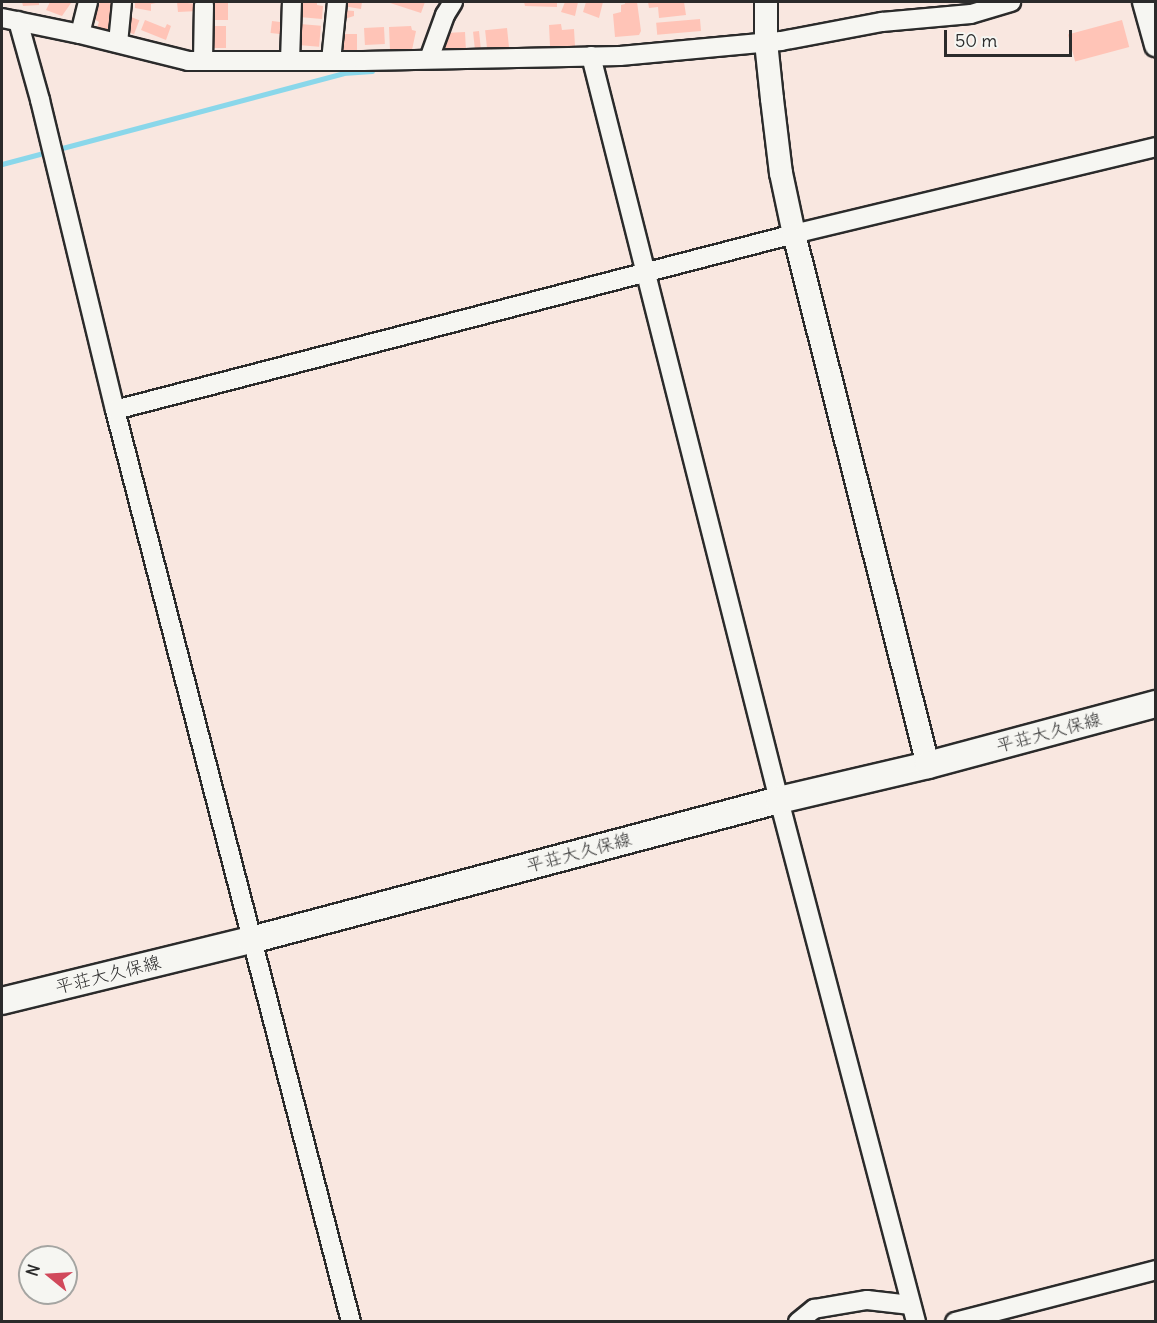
<!DOCTYPE html>
<meta charset="utf-8">
<style>
body{margin:0}
#map{position:relative;width:1157px;height:1323px;overflow:hidden;background:#f9e7e0;font-family:Delius,"Klee One",sans-serif}
div>[style]{position:absolute}
.stream>*{height:5px;margin:-2.5px;padding:0 2.5px;transform-origin:2.5px;border-radius:2.5px;background:#8ad7ea}
.building>*{inset:0;background:#ffc4b7;transform-origin:0 0}
.roads{filter:drop-shadow(2px 0 #2b2b2b) drop-shadow(-2px 0 #2b2b2b) drop-shadow(0 2px #2b2b2b) drop-shadow(0 -2px #2b2b2b)}
.minor>*{height:18px;margin:-9px;padding:0 9px;transform-origin:9px;border-radius:9px;background:#f6f6f2}
.tertiary>*{height:22px;margin:-11px;padding:0 11px;transform-origin:11px;border-radius:11px;background:#f6f6f2}
.secondary>*{height:26px;margin:-13px;padding:0 13px;transform-origin:13px;border-radius:13px;background:#f6f6f2}
span{translate:-50% -50%;white-space:nowrap;text-align:center;line-height:1.15;-webkit-text-stroke:4.5px #f6f6f2;paint-order:stroke}
.street-label{font-size:18px;color:#2b2b2b}
.frame{position:absolute;inset:0;border:3px solid #2b2b2b;pointer-events:none}
.north{position:absolute;left:18px;top:1245px;width:60px;height:60px;box-sizing:border-box;background:#f6f6f2;border:2px solid #a5a5a2;border-radius:50%;rotate:288deg;font-size:16px;font-weight:700;line-height:24px;text-align:center;color:#2b2b2b}
.north::after{content:'';display:block;margin:auto;width:21px;height:27px;background:#d1495b;clip-path:polygon(50% 0,100% 100%,50% 72%,0 100%)}
.scale{position:absolute;left:944px;top:30px;width:128px;height:27px;box-sizing:border-box;border:3px solid #2b2b2b;border-top:0;padding-left:8px;font-size:18px;line-height:21px;white-space:nowrap;color:#2b2b2b;-webkit-text-stroke:4px #f6f6f2;paint-order:stroke}
</style>
<div id="map">
<div class="stream">
<i style="left:2px;top:164px;width:353px;rotate:-14.9deg"></i>
<i style="left:343px;top:73px;width:29px;rotate:-4deg"></i>
</div>
<div class="building">
<i style="clip-path:polygon(22px 2px,39px 2px,39px 5px,23px 6px)"></i>
<i style="clip-path:polygon(50px 2px,70px 2px,71px 3px,62px 16px,46px 10px)"></i>
<i style="clip-path:polygon(100px 2px,117px 4px,108px 30px,97px 28px,99px 22px,94px 19px)"></i>
<i style="clip-path:polygon(135px 2px,156px 2px,156px 3px,151px 4px,151px 11px,135px 8px)"></i>
<i style="clip-path:polygon(177px 2px,198px 4px,198px 11px,178px 12px)"></i>
<i style="left:210px;top:2px;width:18px;height:18px"></i>
<i style="clip-path:polygon(300px 2px,317px 2px,317px 5px,323px 6px,322px 19px,299px 17px)"></i>
<i style="clip-path:polygon(344px 2px,362px 2px,361px 9px,343px 6px)"></i>
<i style="clip-path:polygon(387px 2px,425px 2px,421px 13px)"></i>
<i style="clip-path:polygon(524px 2px,557px 2px,557px 7px,525px 6px)"></i>
<i style="clip-path:polygon(565px 2px,578px 2px,575px 16px,561px 12px)"></i>
<i style="clip-path:polygon(586px 2px,603px 2px,599px 18px,583px 12px)"></i>
<i style="clip-path:polygon(625px 2px,637px 2px,641px 31px,639px 35px,615px 37px,613px 14px,621px 12px,621px 5px,625px 4px)"></i>
<i style="clip-path:polygon(648px 2px,684px 2px,686px 15px,659px 18px,658px 7px,649px 8px)"></i>
<i style="clip-path:polygon(342px 10px,354px 11px,354px 16px,341px 20px)"></i>
<i style="left:131px;top:17px;width:9px;height:15px;rotate:21deg"></i>
<i style="left:700px;top:19px;width:12px;height:44px;rotate:85deg"></i>
<i style="clip-path:polygon(145px 20px,165px 28px,167px 24px,171px 26px,166px 40px,141px 30px)"></i>
<i style="left:1122px;top:20px;width:28px;height:56px;rotate:75deg"></i>
<i style="left:272px;top:21px;width:16px;height:12px;rotate:7deg"></i>
<i style="left:300px;top:24px;width:21px;height:21px;rotate:5deg"></i>
<i style="clip-path:polygon(561px 24px,562px 30px,574px 29px,575px 46px,550px 46px,549px 25px)"></i>
<i style="left:209px;top:26px;width:17px;height:22px"></i>
<i style="clip-path:polygon(411px 26px,412px 30px,416px 31px,412px 50px,390px 51px,389px 27px)"></i>
<i style="left:384px;top:27px;width:17px;height:20px;rotate:87deg"></i>
<i style="left:507px;top:28px;width:19px;height:22px;rotate:84deg"></i>
<i style="left:479px;top:31px;width:19px;height:6px;rotate:84deg"></i>
<i style="left:465px;top:32px;width:17px;height:25px;rotate:87deg"></i>
<i style="left:341px;top:34px;width:16px;height:18px"></i>
</div>
<div class="roads">
<div class="minor">
<i style="left:2px;top:18px;width:80px;rotate:11.6deg"></i>
<i style="left:80px;top:34px;width:111px;rotate:14deg"></i>
<i style="left:188px;top:61px;width:175px"></i>
<i style="left:363px;top:61px;width:257px;rotate:-1.1deg"></i>
<i style="left:620px;top:56px;width:162px;rotate:-5.3deg"></i>
<i style="left:781px;top:41px;width:103px;rotate:-10.7deg"></i>
<i style="left:882px;top:22px;width:89px;rotate:-5.1deg"></i>
<i style="left:971px;top:14px;width:42px;rotate:-16.7deg"></i>
<i style="left:18px;top:21px;width:82px;rotate:74.4deg"></i>
<i style="left:40px;top:100px;width:319px;rotate:76.4deg"></i>
<i style="left:115px;top:410px;width:942px;rotate:75.49deg"></i>
<i style="left:80px;top:34px;width:33px;rotate:-76deg"></i>
<i style="left:118px;top:43px;width:41px;rotate:-84.4deg"></i>
<i style="left:591px;top:56px;width:767px;rotate:75.82deg"></i>
<i style="left:779px;top:800px;width:540px;rotate:75.29deg"></i>
<i style="left:429px;top:59px;width:47px;rotate:-70deg"></i>
<i style="left:445px;top:15px;width:15px;rotate:-58deg"></i>
<i style="left:203px;top:61px;width:56px;rotate:-89deg"></i>
<i style="left:290px;top:61px;width:59px;rotate:-88.1deg"></i>
<i style="left:331px;top:61px;width:59px;rotate:-84.2deg"></i>
<i style="left:115px;top:410px;width:701px;rotate:-14.53deg"></i>
<i style="left:794px;top:234px;width:372px;rotate:-13.5deg"></i>
<i style="left:798px;top:1322px;width:21px;rotate:-39deg"></i>
<i style="left:814px;top:1309px;width:54px;rotate:-9.6deg"></i>
<i style="left:867px;top:1300px;width:44px;rotate:6.5deg"></i>
<i style="left:955px;top:1322px;width:208px;rotate:-14.5deg"></i>
</div>
<div class="tertiary">
<i style="left:766px;top:2px;width:40px;rotate:90deg"></i>
<i style="left:766px;top:42px;width:57px;rotate:84deg"></i>
<i style="left:772px;top:99px;width:75px;rotate:83.1deg"></i>
<i style="left:781px;top:173px;width:62px;rotate:78deg"></i>
<i style="left:794px;top:234px;width:548px;rotate:75.84deg"></i>
<i style="left:1144px;top:2px;width:45px;rotate:74.4deg"></i>
</div>
<div class="secondary">
<i style="left:2px;top:1001px;width:256px;rotate:-13.8deg"></i>
<i style="left:251px;top:940px;width:546px;rotate:-14.85deg"></i>
<i style="left:779px;top:800px;width:153px;rotate:-13.2deg"></i>
<i style="left:928px;top:765px;width:236px;rotate:-15deg"></i>
</div>
</div>
<div class="street-label">
<span style="left:1049px;top:733px;rotate:-15deg">平荘大久保線</span>
<span style="left:579px;top:853px;rotate:-15deg">平荘大久保線</span>
<span style="left:108px;top:975px;rotate:-14deg">平荘大久保線</span>
</div>
<div class="frame"></div>
<div class="north">N</div>
<div class="scale">50 m</div>
</div>
